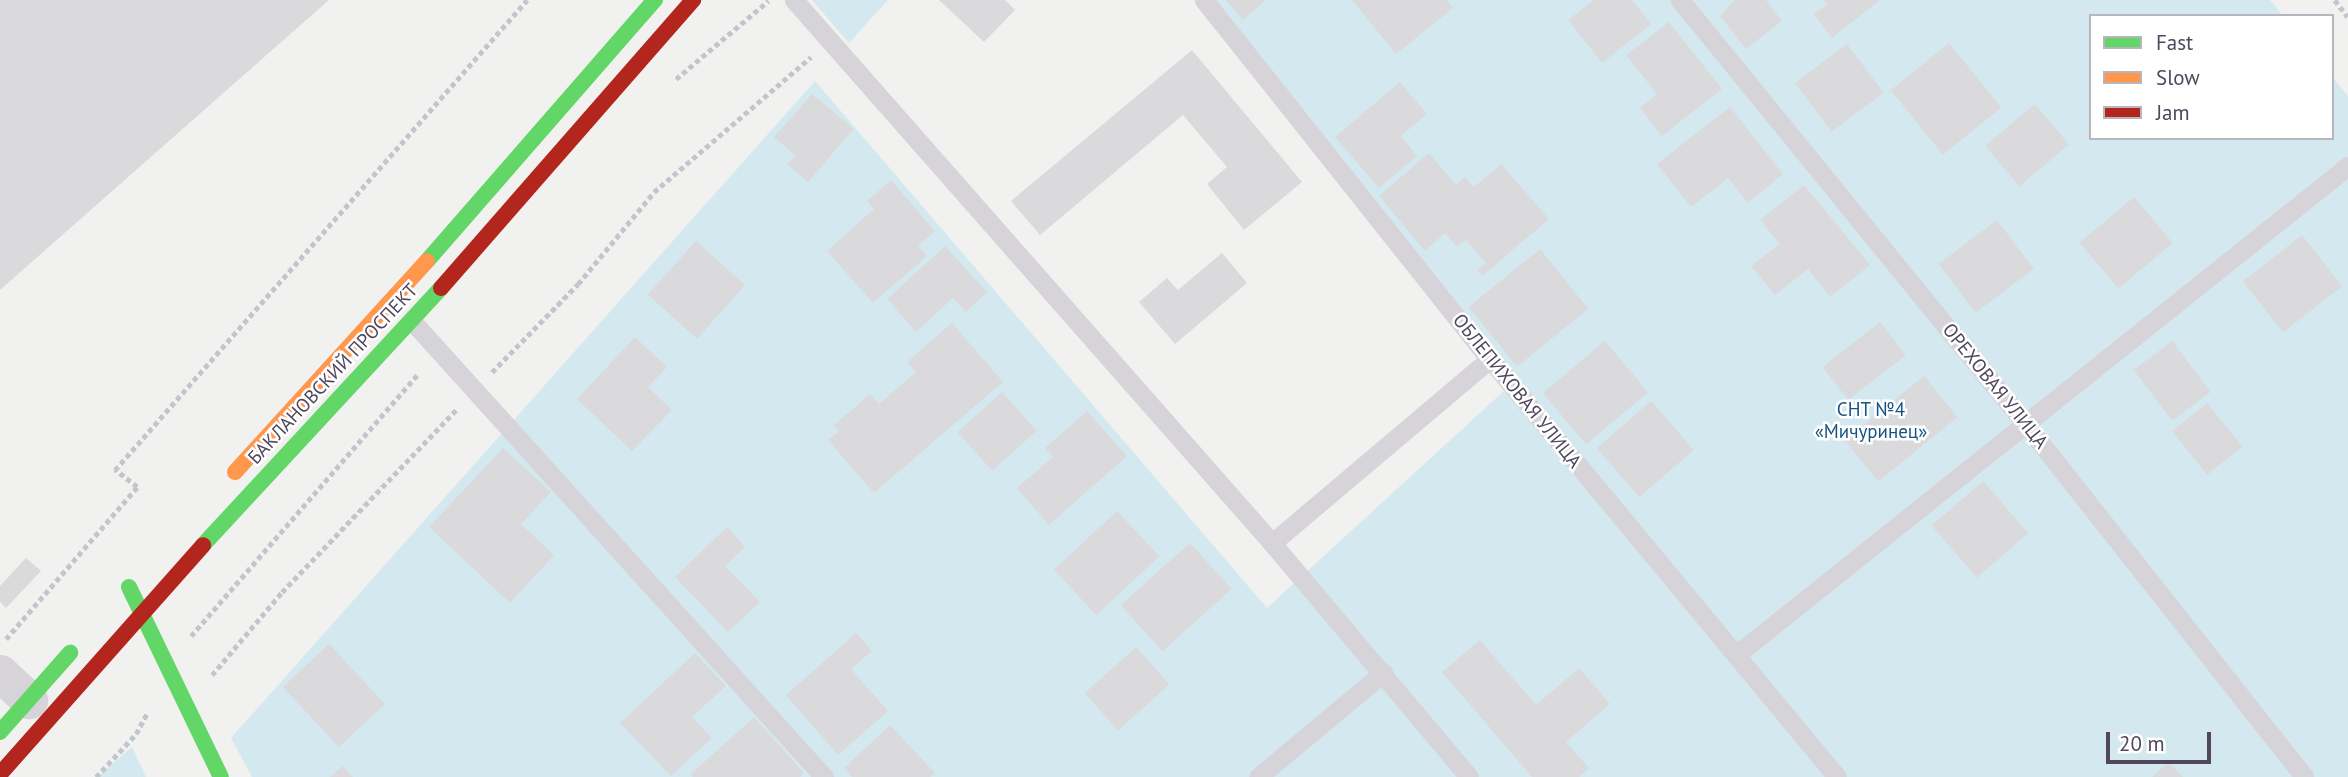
<!DOCTYPE html>
<meta charset="utf-8">
<style>
body{margin:0}
#map{position:relative;width:2348px;height:777px;overflow:hidden;background:#f1f1f0;font-family:"PT Sans",sans-serif}
div>[style]{position:absolute}
.green>*{inset:0;background:#d4e8f0}
.building>*{inset:0;background:#dadadc;transform-origin:0 0}
.path>*{height:4.5px;margin-top:-2.25px;transform-origin:0;background:repeating-linear-gradient(90deg,#c1c6ce 0 5px,transparent 0 8.5px)}
.lane>*{height:19px;margin:-9.5px;padding:0 9.5px;transform-origin:9.5px;border-radius:9.5px;background:#d6d4d8}
.street>*{height:37px;margin:-18.5px;padding:0 18.5px;transform-origin:18.5px;border-radius:18.5px;background:#d6d4d8}
.fast>*{height:16px;margin:-8px;padding:0 8px;transform-origin:8px;border-radius:8px;background:#63d668}
.slow>*{height:16px;margin:-8px;padding:0 8px;transform-origin:8px;border-radius:8px;background:#ff974d}
.jam>*{height:16px;margin:-8px;padding:0 8px;transform-origin:8px;border-radius:8px;background:#b3261e}
span{translate:-50% -50%;white-space:nowrap;text-align:center;line-height:1.15;-webkit-text-stroke:5px #fff;paint-order:stroke}
.street-label{font-size:19px;color:#50475d}
.park-label{font-size:19px;color:#145382}
.legend{position:absolute;left:2089px;top:14px;width:245px;height:126px;box-sizing:border-box;background:#fff;border:2px solid #b9b5be;margin:0;padding:9px 12px;list-style:none;font-size:21px;color:#50475d}
.legend li{display:flex;align-items:center;gap:14px;height:35px}
.legend b{width:35px;border:2px solid #b9b5be}
.scale{position:absolute;left:2106px;top:732px;width:105px;height:32px;box-sizing:border-box;border:4px solid #50475d;border-top:0;padding-left:9px;font-size:21px;line-height:24px;white-space:nowrap;color:#50475d;-webkit-text-stroke:5px #fff;paint-order:stroke}
</style>
<div id="map">
<div class="green">
<i style="clip-path:polygon(812px 0,888px 0,849px 43px)"></i>
<i style="clip-path:polygon(1211px 0,2270px 0,2283px 16px,2091px 16px,2091px 138px,2332px 138px,2332px 77px,2348px 96px,2348px 777px,252px 777px,231px 738px,815px 81px,1267px 608px,1517px 379px)"></i>
<i style="clip-path:polygon(132px 747px,146px 777px,97px 777px)"></i>
</div>
<div class="building">
<i style="clip-path:polygon(0 0,329px 0,0 290px)"></i>
<i style="clip-path:polygon(939px 0,1005px 0,1015px 10px,984px 42px)"></i>
<i style="clip-path:polygon(1226px 0,1266px 0,1243px 20px)"></i>
<i style="clip-path:polygon(1352px 0,1447px 0,1453px 8px,1396px 54px)"></i>
<i style="clip-path:polygon(1594px 0,1632px 0,1651px 24px,1602px 63px,1568px 20px)"></i>
<i style="clip-path:polygon(1734px 0,1766px 0,1782px 21px,1746px 49px,1720px 16px)"></i>
<i style="clip-path:polygon(1824px 0,1880px 0,1832px 38px,1814px 14px,1827px 4px)"></i>
<i style="clip-path:polygon(1669px 22px,1722px 89px,1662px 136px,1640px 108px,1657px 94px,1626px 55px)"></i>
<i style="left:1949px;top:43px;width:83px;height:75px;rotate:51deg"></i>
<i style="left:1847px;top:44px;width:61px;height:65px;rotate:53deg"></i>
<i style="clip-path:polygon(1192px 50px,1302px 182px,1244px 230px,1207px 184px,1227px 167px,1183px 115px,1040px 235px,1011px 201px)"></i>
<i style="clip-path:polygon(1400px 82px,1427px 114px,1401px 136px,1417px 156px,1379px 188px,1335px 137px)"></i>
<i style="clip-path:polygon(812px 94px,854px 129px,808px 182px,787px 164px,795px 155px,774px 137px)"></i>
<i style="left:2035px;top:104px;width:53px;height:65px;rotate:50deg"></i>
<i style="clip-path:polygon(1730px 107px,1783px 174px,1748px 203px,1728px 178px,1691px 207px,1657px 164px)"></i>
<i style="clip-path:polygon(1429px 153px,1456px 185px,1465px 177px,1474px 187px,1501px 164px,1549px 219px,1482px 276px,1477px 270px,1486px 263px,1466px 240px,1457px 247px,1445px 233px,1425px 251px,1379px 196px)"></i>
<i style="clip-path:polygon(891px 180px,935px 231px,918px 246px,927px 256px,873px 303px,827px 251px,874px 209px,867px 201px)"></i>
<i style="clip-path:polygon(1804px 185px,1870px 265px,1830px 297px,1808px 269px,1775px 295px,1751px 266px,1780px 244px,1760px 220px)"></i>
<i style="left:2134px;top:197px;width:60px;height:71px;rotate:50deg"></i>
<i style="left:1997px;top:220px;width:61px;height:73px;rotate:53deg"></i>
<i style="left:2302px;top:235px;width:65px;height:75px;rotate:52deg"></i>
<i style="left:696px;top:241px;width:66px;height:72px;rotate:42deg"></i>
<i style="clip-path:polygon(945px 246px,987px 292px,966px 312px,953px 298px,916px 332px,887px 299px)"></i>
<i style="left:1540px;top:249px;width:77px;height:92px;rotate:51deg"></i>
<i style="clip-path:polygon(1222px 253px,1247px 283px,1175px 344px,1139px 302px,1167px 278px,1178px 290px)"></i>
<i style="left:1880px;top:322px;width:42px;height:73px;rotate:52deg"></i>
<i style="clip-path:polygon(952px 323px,1003px 382px,874px 493px,828px 440px,839px 431px,834px 425px,870px 394px,879px 404px,916px 372px,907px 362px)"></i>
<i style="clip-path:polygon(635px 337px,667px 367px,648px 387px,672px 410px,632px 451px,577px 399px)"></i>
<i style="left:1605px;top:341px;width:67px;height:81px;rotate:50deg"></i>
<i style="left:2172px;top:341px;width:64px;height:48px;rotate:53deg"></i>
<i style="left:1924px;top:376px;width:53px;height:102px;rotate:51deg"></i>
<i style="left:1002px;top:392px;width:52px;height:60px;rotate:48deg"></i>
<i style="left:1651px;top:401px;width:65px;height:72px;rotate:49deg"></i>
<i style="left:2207px;top:403px;width:56px;height:45px;rotate:51deg"></i>
<i style="clip-path:polygon(1087px 411px,1127px 456px,1049px 525px,1017px 488px,1053px 457px,1045px 448px)"></i>
<i style="clip-path:polygon(503px 448px,551px 492px,521px 524px,554px 555px,510px 603px,429px 527px)"></i>
<i style="left:1983px;top:481px;width:69px;height:68px;rotate:49deg"></i>
<i style="left:1117px;top:511px;width:62px;height:86px;rotate:47deg"></i>
<i style="clip-path:polygon(727px 527px,745px 547px,725px 566px,760px 602px,728px 632px,675px 577px)"></i>
<i style="left:1190px;top:543px;width:62px;height:93px;rotate:48deg"></i>
<i style="clip-path:polygon(26px 558px,41px 571px,6px 608px,0 602px,0 586px)"></i>
<i style="clip-path:polygon(856px 633px,872px 651px,851px 669px,888px 711px,838px 755px,786px 695px)"></i>
<i style="clip-path:polygon(1480px 640px,1536px 705px,1579px 668px,1610px 704px,1566px 742px,1589px 768px,1579px 777px,1532px 777px,1442px 672px)"></i>
<i style="left:329px;top:644px;width:82px;height:63px;rotate:47deg"></i>
<i style="left:1136px;top:647px;width:50px;height:69px;rotate:48deg"></i>
<i style="clip-path:polygon(695px 653px,726px 686px,692px 717px,712px 738px,671px 776px,620px 723px)"></i>
<i style="clip-path:polygon(754px 717px,804px 773px,800px 777px,693px 777px,691px 774px)"></i>
<i style="clip-path:polygon(890px 725px,935px 773px,930px 777px,852px 777px,844px 768px)"></i>
<i style="clip-path:polygon(2168px 762px,2183px 777px,2152px 777px)"></i>
<i style="clip-path:polygon(343px 766px,353px 777px,330px 777px)"></i>
</div>
<div class="path">
<i style="left:2335px;top:0;width:21px;rotate:53deg"></i>
<i style="left:676px;top:79px;width:121px;rotate:-40.3deg"></i>
<i style="left:492px;top:372px;width:123px;rotate:-45.7deg"></i>
<i style="left:578px;top:284px;width:119px;rotate:-50.4deg"></i>
<i style="left:654px;top:192px;width:207px;rotate:-40.7deg"></i>
<i style="left:191px;top:636px;width:345px;rotate:-49.1deg"></i>
<i style="left:6px;top:639px;width:201px;rotate:-49.2deg"></i>
<i style="left:137px;top:487px;width:28px;rotate:-142deg"></i>
<i style="left:115px;top:470px;width:625px;rotate:-48.76deg"></i>
<i style="left:212px;top:675px;width:109px;rotate:-49.9deg"></i>
<i style="left:282px;top:592px;width:253px;rotate:-46.3deg"></i>
<i style="left:96px;top:777px;width:59px;rotate:-47.1deg"></i>
<i style="left:136px;top:734px;width:24px;rotate:-62deg"></i>
</div>
<div class="lane">
<i style="left:794px;top:0;width:723px;rotate:48.64deg"></i>
<i style="left:1272px;top:543px;width:285px;rotate:-40.2deg"></i>
<i style="left:1204px;top:0;width:459px;rotate:51.5deg"></i>
<i style="left:1490px;top:359px;width:543px;rotate:50.3deg"></i>
<i style="left:1680px;top:0;width:544px;rotate:50.81deg"></i>
<i style="left:2024px;top:422px;width:452px;rotate:51.7deg"></i>
<i style="left:412px;top:321px;width:615px;rotate:47.9deg"></i>
<i style="left:1272px;top:543px;width:306px;rotate:49.9deg"></i>
<i style="left:1736px;top:655px;width:783px;rotate:-38.63deg"></i>
<i style="left:1258px;top:777px;width:163px;rotate:-39.8deg"></i>
</div>
<div class="street">
<i style="left:0;top:673px;width:40px;rotate:43deg"></i>
</div>
<div class="fast">
<i style="left:427px;top:261px;width:347px;rotate:-48.9deg"></i>
<i style="left:203px;top:545px;width:350px;rotate:-47.2deg"></i>
<i style="left:129px;top:587px;width:211px;rotate:64.2deg"></i>
<i style="left:0;top:732px;width:106px;rotate:-48.5deg"></i>
</div>
<div class="slow">
<i style="left:235px;top:472px;width:285px;rotate:-47.7deg"></i>
</div>
<div class="jam">
<i style="left:441px;top:288px;width:383px;rotate:-48.8deg"></i>
<i style="left:0;top:774px;width:306px;rotate:-48.4deg"></i>
</div>
<div class="street-label">
<span style="left:333px;top:374px;rotate:-47deg">БАКЛАНОВСКИЙ ПРОСПЕКТ</span>
<span style="left:1995px;top:386px;rotate:51deg">ОРЕХОВАЯ УЛИЦА</span>
<span style="left:1517px;top:391px;rotate:51deg">ОБЛЕПИХОВАЯ УЛИЦА</span>
</div>
<div class="park-label">
<span style="left:1871px;top:421px">СНТ №4<br>«Мичуринец»</span>
</div>
<ul class="legend">
<li><b style="height:9px;background:#63d668"></b>Fast</li>
<li><b style="height:9px;background:#ff974d"></b>Slow</li>
<li><b style="height:9px;background:#b3261e"></b>Jam</li>
</ul>
<div class="scale">20 m</div>
</div>
